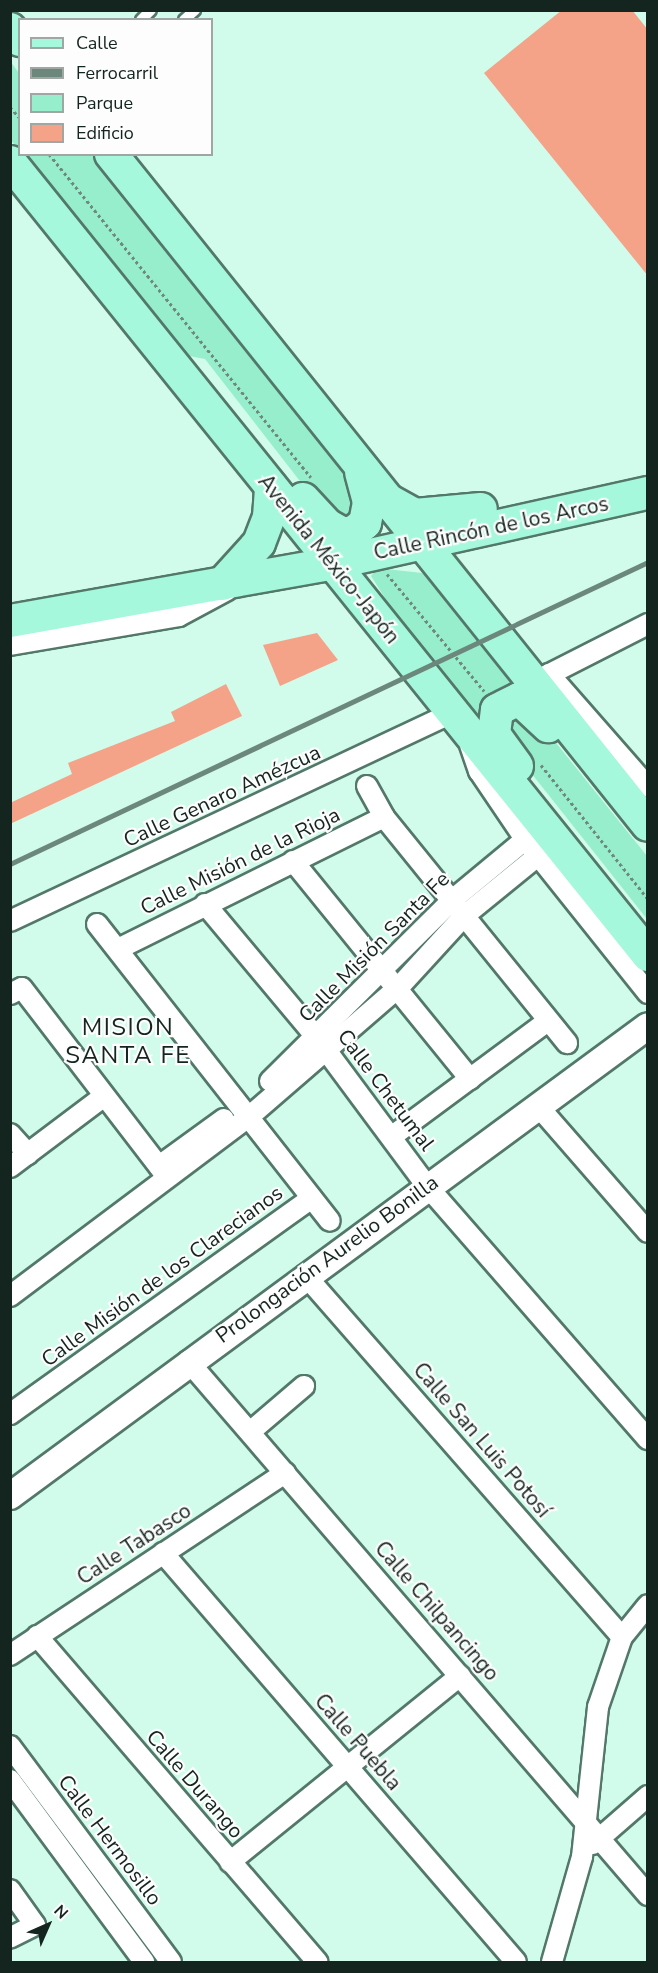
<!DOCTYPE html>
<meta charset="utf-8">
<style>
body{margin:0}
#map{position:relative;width:658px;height:1973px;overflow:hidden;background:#d1fbea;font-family:"Nunito Sans",sans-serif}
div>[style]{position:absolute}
.green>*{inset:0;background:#96eecd}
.building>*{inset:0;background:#f4a288}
.path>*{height:3px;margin-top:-1.5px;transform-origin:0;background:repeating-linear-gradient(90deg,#6e8a7f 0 3px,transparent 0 6px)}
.roads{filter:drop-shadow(2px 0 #53786a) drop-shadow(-2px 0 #53786a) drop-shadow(0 2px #53786a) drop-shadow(0 -2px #53786a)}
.service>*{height:10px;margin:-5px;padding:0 5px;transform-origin:5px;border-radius:5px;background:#fff}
.minor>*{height:20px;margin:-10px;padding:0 10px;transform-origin:10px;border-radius:10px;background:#fff}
.tertiary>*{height:26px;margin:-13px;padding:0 13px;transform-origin:13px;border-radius:13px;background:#fff}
.primary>*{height:32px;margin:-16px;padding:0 16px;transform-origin:16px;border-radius:16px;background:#a5f8dc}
.rail>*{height:4.5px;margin:-2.25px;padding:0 2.25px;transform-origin:2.25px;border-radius:2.25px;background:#6c887c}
span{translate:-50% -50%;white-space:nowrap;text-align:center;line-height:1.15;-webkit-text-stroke:4.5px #fdfdfd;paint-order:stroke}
.street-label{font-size:21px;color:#14241e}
.quarter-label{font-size:24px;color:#14241e;letter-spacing:1.5px}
.frame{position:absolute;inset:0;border:12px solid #14241e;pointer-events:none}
.legend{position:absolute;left:18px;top:18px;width:195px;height:138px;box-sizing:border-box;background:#fdfdfd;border:2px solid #a0a6a4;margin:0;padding:8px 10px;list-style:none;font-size:18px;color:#14241e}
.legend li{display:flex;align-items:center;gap:12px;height:30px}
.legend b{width:30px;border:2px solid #a0a6a4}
.north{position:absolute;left:18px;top:1895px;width:60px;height:60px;-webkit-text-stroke:4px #fdfdfd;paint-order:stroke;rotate:45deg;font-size:16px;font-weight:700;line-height:24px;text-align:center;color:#14241e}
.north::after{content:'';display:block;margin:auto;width:21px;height:27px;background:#14241e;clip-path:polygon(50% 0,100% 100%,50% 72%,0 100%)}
</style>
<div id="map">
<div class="green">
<i style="clip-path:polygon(10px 61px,19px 73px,19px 151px,11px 140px)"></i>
<i style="clip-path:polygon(22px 155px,93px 155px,355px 475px,355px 506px,347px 524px,331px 521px,205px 359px,184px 355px)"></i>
<i style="clip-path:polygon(377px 568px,431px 574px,517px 678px,504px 693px,487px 736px,386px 611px,385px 598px,371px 576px)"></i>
<i style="clip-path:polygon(518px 710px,536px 718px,647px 856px,647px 919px,524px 764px,508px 734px)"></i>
</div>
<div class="building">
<i style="clip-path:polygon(562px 10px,632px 10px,648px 30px,648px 276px,484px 73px)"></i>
<i style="clip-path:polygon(317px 633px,338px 660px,280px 686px,263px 645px)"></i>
<i style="clip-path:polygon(226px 684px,242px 716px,10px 824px,10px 803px,72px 774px,68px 763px,175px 721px,171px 712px)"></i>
</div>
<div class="path">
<i style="left:10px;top:107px;width:15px;rotate:48deg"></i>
<i style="left:49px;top:154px;width:416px;rotate:51deg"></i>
<i style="left:387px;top:574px;width:152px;rotate:50.3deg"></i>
<i style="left:541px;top:765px;width:171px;rotate:51.4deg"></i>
</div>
<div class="roads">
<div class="service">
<i style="left:141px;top:20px;width:14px;rotate:-45deg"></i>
<i style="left:184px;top:20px;width:15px;rotate:-42deg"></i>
</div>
<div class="minor">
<i style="left:10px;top:645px;width:171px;rotate:-9.7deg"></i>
<i style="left:179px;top:616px;width:55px;rotate:-28.4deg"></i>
<i style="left:549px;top:674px;width:150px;rotate:48.8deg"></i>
<i style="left:540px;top:679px;width:121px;rotate:-27deg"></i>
<i style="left:470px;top:745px;width:28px;rotate:71deg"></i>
<i style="left:479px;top:771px;width:82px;rotate:55.9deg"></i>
<i style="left:525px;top:839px;width:197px;rotate:51.4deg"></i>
<i style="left:367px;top:786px;width:35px;rotate:61deg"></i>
<i style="left:384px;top:817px;width:291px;rotate:51deg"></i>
<i style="left:293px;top:861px;width:281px;rotate:50.9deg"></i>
<i style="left:205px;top:904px;width:175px;rotate:50.1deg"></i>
<i style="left:317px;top:1038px;width:184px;rotate:53.4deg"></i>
<i style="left:427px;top:1186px;width:336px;rotate:48.9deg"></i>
<i style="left:10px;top:921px;width:489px;rotate:-25.2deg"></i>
<i style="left:97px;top:924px;width:377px;rotate:51.9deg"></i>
<i style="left:118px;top:949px;width:297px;rotate:-26.4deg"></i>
<i style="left:10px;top:994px;width:13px;rotate:-27deg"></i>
<i style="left:22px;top:988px;width:237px;rotate:52.5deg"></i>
<i style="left:270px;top:1081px;width:255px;rotate:-44.8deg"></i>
<i style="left:451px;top:901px;width:119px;rotate:-39.6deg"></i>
<i style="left:538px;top:1106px;width:167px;rotate:48.9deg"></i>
<i style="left:10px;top:1134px;width:27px;rotate:48deg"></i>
<i style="left:391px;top:1137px;width:195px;rotate:-36.5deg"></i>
<i style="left:159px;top:1166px;width:80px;rotate:-35.9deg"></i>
<i style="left:10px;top:1167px;width:116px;rotate:-37deg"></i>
<i style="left:305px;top:1275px;width:481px;rotate:48.8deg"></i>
<i style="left:10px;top:1296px;width:300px;rotate:-36.9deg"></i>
<i style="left:250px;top:1116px;width:196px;rotate:-40.9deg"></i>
<i style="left:398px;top:988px;width:98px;rotate:-47.5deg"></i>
<i style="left:464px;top:916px;width:119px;rotate:-39.2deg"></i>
<i style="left:188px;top:1361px;width:705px;rotate:49.26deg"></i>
<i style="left:10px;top:1414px;width:371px;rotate:-35.6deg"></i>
<i style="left:250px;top:1432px;width:71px;rotate:-40.4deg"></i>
<i style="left:163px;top:1553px;width:540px;rotate:49.2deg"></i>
<i style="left:37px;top:1636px;width:430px;rotate:49.3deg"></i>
<i style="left:10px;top:1655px;width:330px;rotate:-33.5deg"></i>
<i style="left:10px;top:1746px;width:269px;rotate:53.3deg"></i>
<i style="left:10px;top:1780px;width:226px;rotate:53.6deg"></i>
<i style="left:593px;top:1844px;width:73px;rotate:-41.1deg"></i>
<i style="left:230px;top:1862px;width:296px;rotate:-39deg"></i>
<i style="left:10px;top:1890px;width:43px;rotate:54.5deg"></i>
<i style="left:35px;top:1925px;width:28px;rotate:153deg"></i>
<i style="left:552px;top:1962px;width:109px;rotate:-74.1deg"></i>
<i style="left:582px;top:1857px;width:151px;rotate:-83.9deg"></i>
<i style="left:598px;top:1707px;width:74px;rotate:-71.1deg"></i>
<i style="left:622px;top:1637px;width:41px;rotate:-50.9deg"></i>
</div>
<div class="tertiary">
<i style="left:10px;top:1496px;width:792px;rotate:-36.38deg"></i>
</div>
<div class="primary">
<i style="left:10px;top:29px;width:15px;rotate:48deg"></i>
<i style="left:111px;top:154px;width:859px;rotate:51.33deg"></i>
<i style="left:10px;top:162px;width:1018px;rotate:51.18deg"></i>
<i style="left:303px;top:499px;width:35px;rotate:47deg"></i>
<i style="left:327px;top:525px;width:18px;rotate:29deg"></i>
<i style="left:343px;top:534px;width:11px;rotate:-10deg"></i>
<i style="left:354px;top:532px;width:14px;rotate:-39deg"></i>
<i style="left:365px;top:523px;width:21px;rotate:-79deg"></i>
<i style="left:369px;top:502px;width:30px;rotate:-105deg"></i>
<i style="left:386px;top:499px;width:33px;rotate:29deg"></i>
<i style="left:415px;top:515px;width:66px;rotate:-5.2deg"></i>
<i style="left:222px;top:584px;width:55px;rotate:-47.9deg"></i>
<i style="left:259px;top:543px;width:28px;rotate:-69deg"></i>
<i style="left:269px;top:517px;width:30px;rotate:-86deg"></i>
<i style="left:10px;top:621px;width:329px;rotate:-10.1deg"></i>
<i style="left:334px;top:563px;width:322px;rotate:-12.6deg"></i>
<i style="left:517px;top:766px;width:39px;rotate:-126deg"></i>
<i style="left:494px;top:734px;width:24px;rotate:-83deg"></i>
<i style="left:497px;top:710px;width:25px;rotate:-27deg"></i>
<i style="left:519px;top:699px;width:40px;rotate:43deg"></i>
</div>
</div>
<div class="rail">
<i style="left:10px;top:864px;width:706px;rotate:-25.33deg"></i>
</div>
<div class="street-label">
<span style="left:491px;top:528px;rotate:-12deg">Calle Rincón de los Arcos</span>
<span style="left:329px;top:559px;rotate:51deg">Avenida México-Japón</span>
<span style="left:222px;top:796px;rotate:-25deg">Calle Genaro Amézcua</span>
<span style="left:240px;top:861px;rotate:-26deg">Calle Misión de la Rioja</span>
<span style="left:374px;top:947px;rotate:-45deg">Calle Misión Santa Fe</span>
<span style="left:386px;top:1090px;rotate:53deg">Calle Chetumal</span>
<span style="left:327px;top:1259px;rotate:-36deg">Prolongación Aurelio Bonilla</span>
<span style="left:162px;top:1276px;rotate:-36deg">Calle Misión de los Clarecianos</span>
<span style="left:482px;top:1440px;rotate:49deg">Calle San Luis Potosí</span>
<span style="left:134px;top:1544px;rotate:-33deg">Calle Tabasco</span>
<span style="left:437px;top:1611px;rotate:49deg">Calle Chilpancingo</span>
<span style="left:358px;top:1742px;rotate:49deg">Calle Puebla</span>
<span style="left:195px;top:1784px;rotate:49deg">Calle Durango</span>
<span style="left:110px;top:1840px;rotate:53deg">Calle Hermosillo</span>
</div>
<div class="quarter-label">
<span style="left:128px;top:1042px">MISION<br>SANTA FE</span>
</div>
<div class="frame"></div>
<ul class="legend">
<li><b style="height:8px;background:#a5f8dc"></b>Calle</li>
<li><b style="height:8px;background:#6c887c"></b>Ferrocarril</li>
<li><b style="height:16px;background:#96eecd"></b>Parque</li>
<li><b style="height:16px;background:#f4a288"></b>Edificio</li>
</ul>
<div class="north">N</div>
</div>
